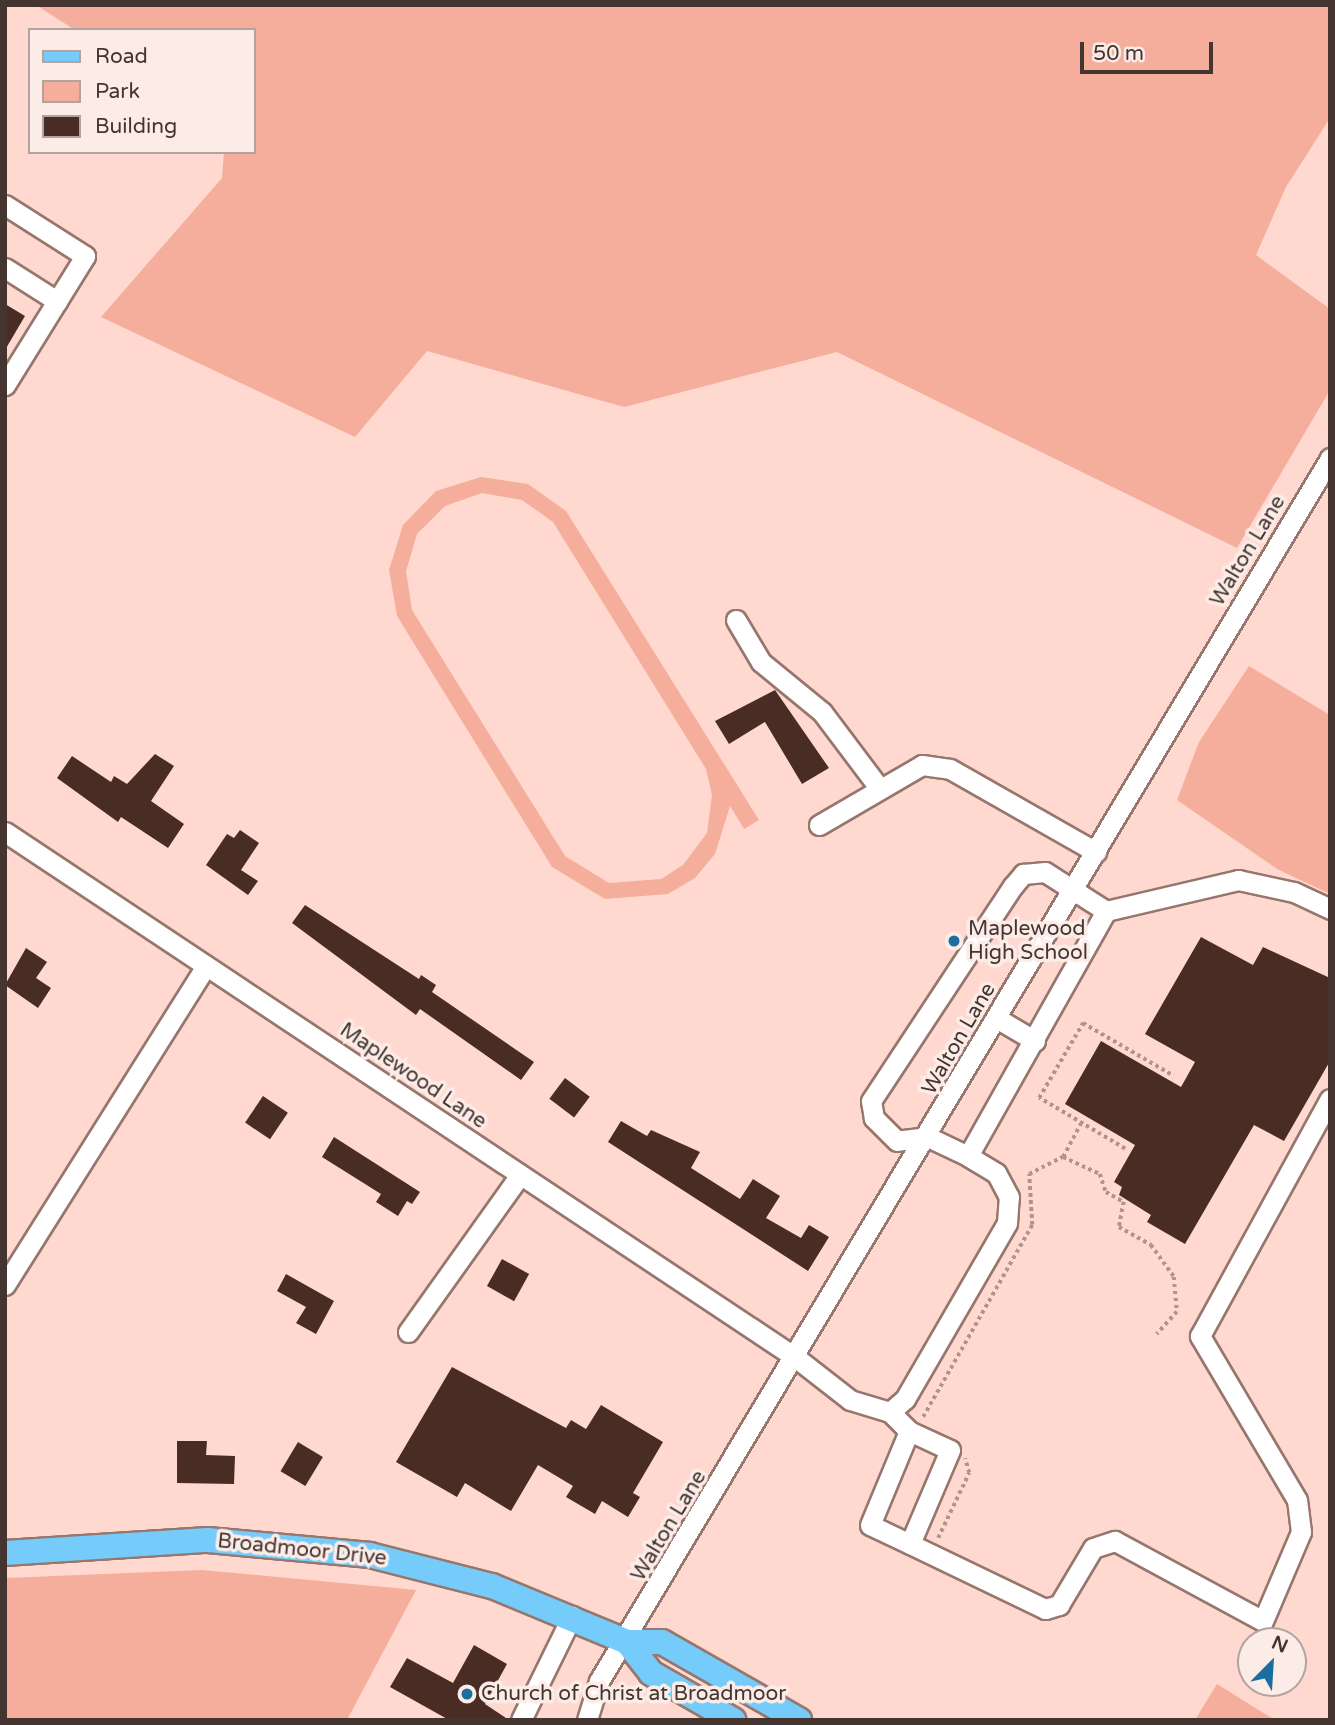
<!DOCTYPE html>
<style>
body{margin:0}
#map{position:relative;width:1335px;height:1725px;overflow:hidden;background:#ffd9cf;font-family:"Varela Round",sans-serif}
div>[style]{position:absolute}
.green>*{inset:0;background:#f5ae9b}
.building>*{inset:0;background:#492d25;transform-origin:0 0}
.path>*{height:3.5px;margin-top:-1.75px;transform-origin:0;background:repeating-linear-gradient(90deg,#b0948c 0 3.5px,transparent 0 7px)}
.roads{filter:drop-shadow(2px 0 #97766d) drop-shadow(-2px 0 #97766d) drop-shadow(0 2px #97766d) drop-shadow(0 -2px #97766d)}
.minor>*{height:19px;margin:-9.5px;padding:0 9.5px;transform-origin:9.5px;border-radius:9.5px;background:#fff}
.major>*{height:24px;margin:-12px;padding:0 12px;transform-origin:12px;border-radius:12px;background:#75ccfb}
.dots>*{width:19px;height:19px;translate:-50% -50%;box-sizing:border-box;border:4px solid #fcece8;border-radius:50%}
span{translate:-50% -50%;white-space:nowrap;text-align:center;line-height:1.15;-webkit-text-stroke:7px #fcece8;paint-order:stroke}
.street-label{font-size:21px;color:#443531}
.poi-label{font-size:21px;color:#443531}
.left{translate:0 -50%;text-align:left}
.frame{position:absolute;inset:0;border:7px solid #443531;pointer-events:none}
.legend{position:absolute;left:28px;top:28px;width:228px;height:126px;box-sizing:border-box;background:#fcece8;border:2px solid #b2a39f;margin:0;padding:9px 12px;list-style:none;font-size:21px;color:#443531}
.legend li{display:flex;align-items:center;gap:14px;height:35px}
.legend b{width:35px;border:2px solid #b2a39f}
.north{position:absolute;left:1237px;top:1627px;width:70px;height:70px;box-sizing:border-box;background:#fcece8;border:2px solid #b2a39f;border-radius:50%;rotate:24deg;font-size:19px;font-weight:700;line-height:28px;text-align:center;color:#443531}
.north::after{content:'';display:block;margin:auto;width:24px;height:32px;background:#1d6ea0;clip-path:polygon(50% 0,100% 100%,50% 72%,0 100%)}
.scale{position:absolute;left:1080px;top:42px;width:133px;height:32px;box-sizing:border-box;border:4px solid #443531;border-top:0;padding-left:9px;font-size:21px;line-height:24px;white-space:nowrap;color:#443531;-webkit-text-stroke:5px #fcece8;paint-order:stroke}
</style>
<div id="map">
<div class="green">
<i style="clip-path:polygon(36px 5px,1330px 5px,1330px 118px,1286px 187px,1256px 255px,1330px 309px,1330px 390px,1237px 548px,837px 352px,624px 407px,427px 351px,355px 437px,101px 317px,222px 178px,224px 152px,254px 152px,254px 30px,75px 30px)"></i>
<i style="clip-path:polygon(evenodd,481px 477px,528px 484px,566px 511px,759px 820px,744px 829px,730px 806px,715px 854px,695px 878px,668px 894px,605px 899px,552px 867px,397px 616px,389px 570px,403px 525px,436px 491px,481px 477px,482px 493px,522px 500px,553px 522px,706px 769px,712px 795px,707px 833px,683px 865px,661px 879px,609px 883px,565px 856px,412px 610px,406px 571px,417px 534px,445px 506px,482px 493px)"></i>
<i style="clip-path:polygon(1249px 666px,1330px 715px,1330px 894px,1277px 869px,1177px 800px,1199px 742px)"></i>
<i style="clip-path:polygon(202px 1570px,416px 1590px,347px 1720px,5px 1720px,5px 1578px)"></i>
<i style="clip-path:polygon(1217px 1684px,1275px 1720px,1195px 1720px)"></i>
</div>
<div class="building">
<i style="clip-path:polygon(5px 304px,25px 316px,5px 350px)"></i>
<i style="clip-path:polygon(775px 690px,829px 768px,802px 784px,765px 722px,729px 744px,715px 721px)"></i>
<i style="clip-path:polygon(155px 754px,174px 766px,151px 801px,184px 824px,168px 848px,121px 817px,118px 822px,57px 778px,72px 756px,111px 782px,114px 776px,127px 784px)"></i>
<i style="clip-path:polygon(240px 830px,259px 843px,241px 870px,258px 881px,248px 895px,206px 865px,227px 834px,234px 838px)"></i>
<i style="clip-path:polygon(305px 905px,419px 979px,421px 975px,436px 985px,432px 992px,534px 1062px,521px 1080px,420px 1009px,416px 1015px,292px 923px)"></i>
<i style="clip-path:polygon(1201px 937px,1253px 965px,1263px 947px,1330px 978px,1330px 1061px,1284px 1141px,1254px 1125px,1185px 1244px,1147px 1222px,1151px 1215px,1119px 1195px,1122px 1187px,1114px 1182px,1135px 1145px,1065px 1104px,1101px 1041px,1181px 1087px,1195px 1062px,1145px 1034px)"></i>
<i style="clip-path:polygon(26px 948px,47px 962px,36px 978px,51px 988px,38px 1008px,5px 985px)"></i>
<i style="left:565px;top:1078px;width:31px;height:26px;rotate:37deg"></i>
<i style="left:263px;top:1096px;width:30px;height:32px;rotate:34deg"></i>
<i style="clip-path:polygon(621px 1121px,647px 1136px,651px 1130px,700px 1152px,691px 1168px,740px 1199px,753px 1179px,780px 1196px,766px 1218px,801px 1238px,809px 1225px,829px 1237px,808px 1271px,608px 1142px)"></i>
<i style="clip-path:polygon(334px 1137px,420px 1192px,412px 1204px,407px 1201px,398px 1216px,376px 1202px,381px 1194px,322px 1157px)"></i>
<i style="left:502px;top:1259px;width:31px;height:31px;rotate:29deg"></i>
<i style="clip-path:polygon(286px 1274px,334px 1301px,316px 1334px,296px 1323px,306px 1307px,277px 1291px)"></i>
<i style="clip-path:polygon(452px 1367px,566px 1428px,571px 1420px,586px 1429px,601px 1405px,663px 1442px,633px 1493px,640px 1497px,628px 1517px,602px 1501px,595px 1514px,566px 1497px,573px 1486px,538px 1465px,511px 1511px,465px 1483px,457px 1497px,396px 1462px)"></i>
<i style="clip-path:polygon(177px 1441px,207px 1441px,206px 1455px,235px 1456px,234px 1484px,177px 1483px)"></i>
<i style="left:298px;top:1442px;width:29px;height:34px;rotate:31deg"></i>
<i style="clip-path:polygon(474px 1645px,507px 1664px,485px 1704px,509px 1720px,449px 1720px,390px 1687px,407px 1658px,453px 1683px)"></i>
</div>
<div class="path">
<i style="left:1125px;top:1149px;width:100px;rotate:-149.3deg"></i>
<i style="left:1039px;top:1098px;width:87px;rotate:-59.6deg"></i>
<i style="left:1083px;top:1023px;width:105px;rotate:30.2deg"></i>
<i style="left:1063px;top:1157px;width:38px;rotate:-62deg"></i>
<i style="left:923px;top:1417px;width:221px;rotate:-60.4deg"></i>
<i style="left:1032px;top:1225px;width:51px;rotate:-93.4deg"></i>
<i style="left:1029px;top:1174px;width:38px;rotate:-27deg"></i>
<i style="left:1063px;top:1157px;width:41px;rotate:24.7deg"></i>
<i style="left:1100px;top:1174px;width:19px;rotate:72deg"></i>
<i style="left:1106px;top:1192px;width:21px;rotate:29deg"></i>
<i style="left:1124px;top:1202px;width:25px;rotate:101deg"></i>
<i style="left:1119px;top:1227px;width:37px;rotate:29deg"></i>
<i style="left:1151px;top:1245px;width:39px;rotate:54deg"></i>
<i style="left:1174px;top:1277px;width:35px;rotate:85deg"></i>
<i style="left:1177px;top:1312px;width:30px;rotate:132deg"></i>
<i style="left:938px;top:1538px;width:72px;rotate:-64.5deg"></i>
<i style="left:969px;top:1473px;width:15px;rotate:-106deg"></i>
</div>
<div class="roads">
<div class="minor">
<i style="left:5px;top:205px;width:95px;rotate:32.5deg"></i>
<i style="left:85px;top:256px;width:152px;rotate:121.8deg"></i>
<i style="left:5px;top:268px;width:62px;rotate:32.4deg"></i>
<i style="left:736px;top:620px;width:49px;rotate:59.2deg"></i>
<i style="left:761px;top:662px;width:79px;rotate:39.3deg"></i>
<i style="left:822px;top:712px;width:96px;rotate:53deg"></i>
<i style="left:819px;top:825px;width:119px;rotate:-30.2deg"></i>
<i style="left:922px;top:765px;width:28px;rotate:8deg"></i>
<i style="left:950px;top:769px;width:168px;rotate:29.6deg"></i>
<i style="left:5px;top:832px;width:949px;rotate:33.61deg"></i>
<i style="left:795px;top:1357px;width:70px;rotate:38deg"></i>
<i style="left:850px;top:1400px;width:42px;rotate:16.7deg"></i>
<i style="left:890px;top:1412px;width:20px;rotate:-41deg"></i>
<i style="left:905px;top:1399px;width:203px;rotate:-59.9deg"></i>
<i style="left:1007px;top:1223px;width:26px;rotate:-86deg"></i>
<i style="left:1009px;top:1197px;width:27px;rotate:-118deg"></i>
<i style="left:996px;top:1173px;width:33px;rotate:-149deg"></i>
<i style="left:968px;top:1156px;width:44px;rotate:-154.6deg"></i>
<i style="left:928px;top:1137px;width:31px;rotate:173deg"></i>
<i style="left:897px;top:1141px;width:33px;rotate:-135deg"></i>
<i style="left:874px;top:1118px;width:17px;rotate:-100deg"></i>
<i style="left:871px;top:1101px;width:258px;rotate:-56.6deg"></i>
<i style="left:1013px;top:886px;width:16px;rotate:-50deg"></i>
<i style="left:1023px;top:874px;width:22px;rotate:-5deg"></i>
<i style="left:1045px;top:872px;width:72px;rotate:32.6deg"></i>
<i style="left:1106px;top:911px;width:281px;rotate:119.4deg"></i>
<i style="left:1106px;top:911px;width:136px;rotate:-13.2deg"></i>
<i style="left:1238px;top:880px;width:57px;rotate:12.1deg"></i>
<i style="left:1294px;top:892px;width:40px;rotate:25deg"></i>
<i style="left:998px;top:1019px;width:43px;rotate:30.7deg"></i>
<i style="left:5px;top:1285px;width:377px;rotate:-57.8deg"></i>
<i style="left:408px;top:1332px;width:193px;rotate:-54.5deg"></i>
<i style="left:890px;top:1412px;width:27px;rotate:45deg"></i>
<i style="left:909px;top:1431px;width:45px;rotate:24.9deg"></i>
<i style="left:950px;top:1450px;width:102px;rotate:113.1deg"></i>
<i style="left:910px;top:1544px;width:44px;rotate:-154.6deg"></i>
<i style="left:870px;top:1525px;width:102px;rotate:-67.5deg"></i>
<i style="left:910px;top:1544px;width:150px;rotate:25.7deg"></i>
<i style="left:1045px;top:1609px;width:15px;rotate:-16deg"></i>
<i style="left:1059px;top:1605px;width:66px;rotate:-59.2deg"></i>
<i style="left:1093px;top:1548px;width:23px;rotate:-18deg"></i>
<i style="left:1115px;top:1541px;width:168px;rotate:28.4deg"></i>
<i style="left:1263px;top:1621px;width:97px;rotate:-66.9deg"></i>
<i style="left:1301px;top:1532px;width:32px;rotate:-97deg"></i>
<i style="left:1297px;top:1500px;width:191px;rotate:-120.6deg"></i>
<i style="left:1200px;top:1336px;width:270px;rotate:-61.3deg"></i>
<i style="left:521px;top:1720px;width:116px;rotate:-63.9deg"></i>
<i style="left:587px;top:1720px;width:41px;rotate:-72.9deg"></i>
<i style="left:599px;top:1681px;width:1425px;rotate:-59.13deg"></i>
</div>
<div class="major">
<i style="left:5px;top:1553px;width:203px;rotate:-3.7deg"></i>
<i style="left:208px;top:1540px;width:163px;rotate:5.3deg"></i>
<i style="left:370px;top:1555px;width:126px;rotate:14.3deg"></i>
<i style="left:492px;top:1586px;width:146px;rotate:22.5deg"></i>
<i style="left:627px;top:1642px;width:35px"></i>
<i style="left:662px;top:1642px;width:158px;rotate:29.7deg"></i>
<i style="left:627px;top:1642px;width:39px;rotate:52deg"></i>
<i style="left:651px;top:1673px;width:95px;rotate:29.8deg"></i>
</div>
</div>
<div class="dots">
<i style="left:954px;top:941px;background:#1d6ea0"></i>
<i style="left:467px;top:1694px;background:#1d6ea0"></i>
</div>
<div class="street-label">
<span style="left:1248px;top:551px;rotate:-59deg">Walton Lane</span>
<span style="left:959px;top:1039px;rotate:-60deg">Walton Lane</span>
<span style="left:413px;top:1076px;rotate:34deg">Maplewood Lane</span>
<span style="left:669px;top:1526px;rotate:-59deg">Walton Lane</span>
<span style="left:302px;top:1550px;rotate:6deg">Broadmoor Drive</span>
</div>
<div class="poi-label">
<span class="left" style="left:968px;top:941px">Maplewood<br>High School</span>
<span class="left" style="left:481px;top:1694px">Church of Christ at Broadmoor</span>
</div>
<div class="frame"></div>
<ul class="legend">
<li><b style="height:9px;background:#75ccfb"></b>Road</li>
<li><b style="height:19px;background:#f5ae9b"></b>Park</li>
<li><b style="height:19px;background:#492d25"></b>Building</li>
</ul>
<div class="north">N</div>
<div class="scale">50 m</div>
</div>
